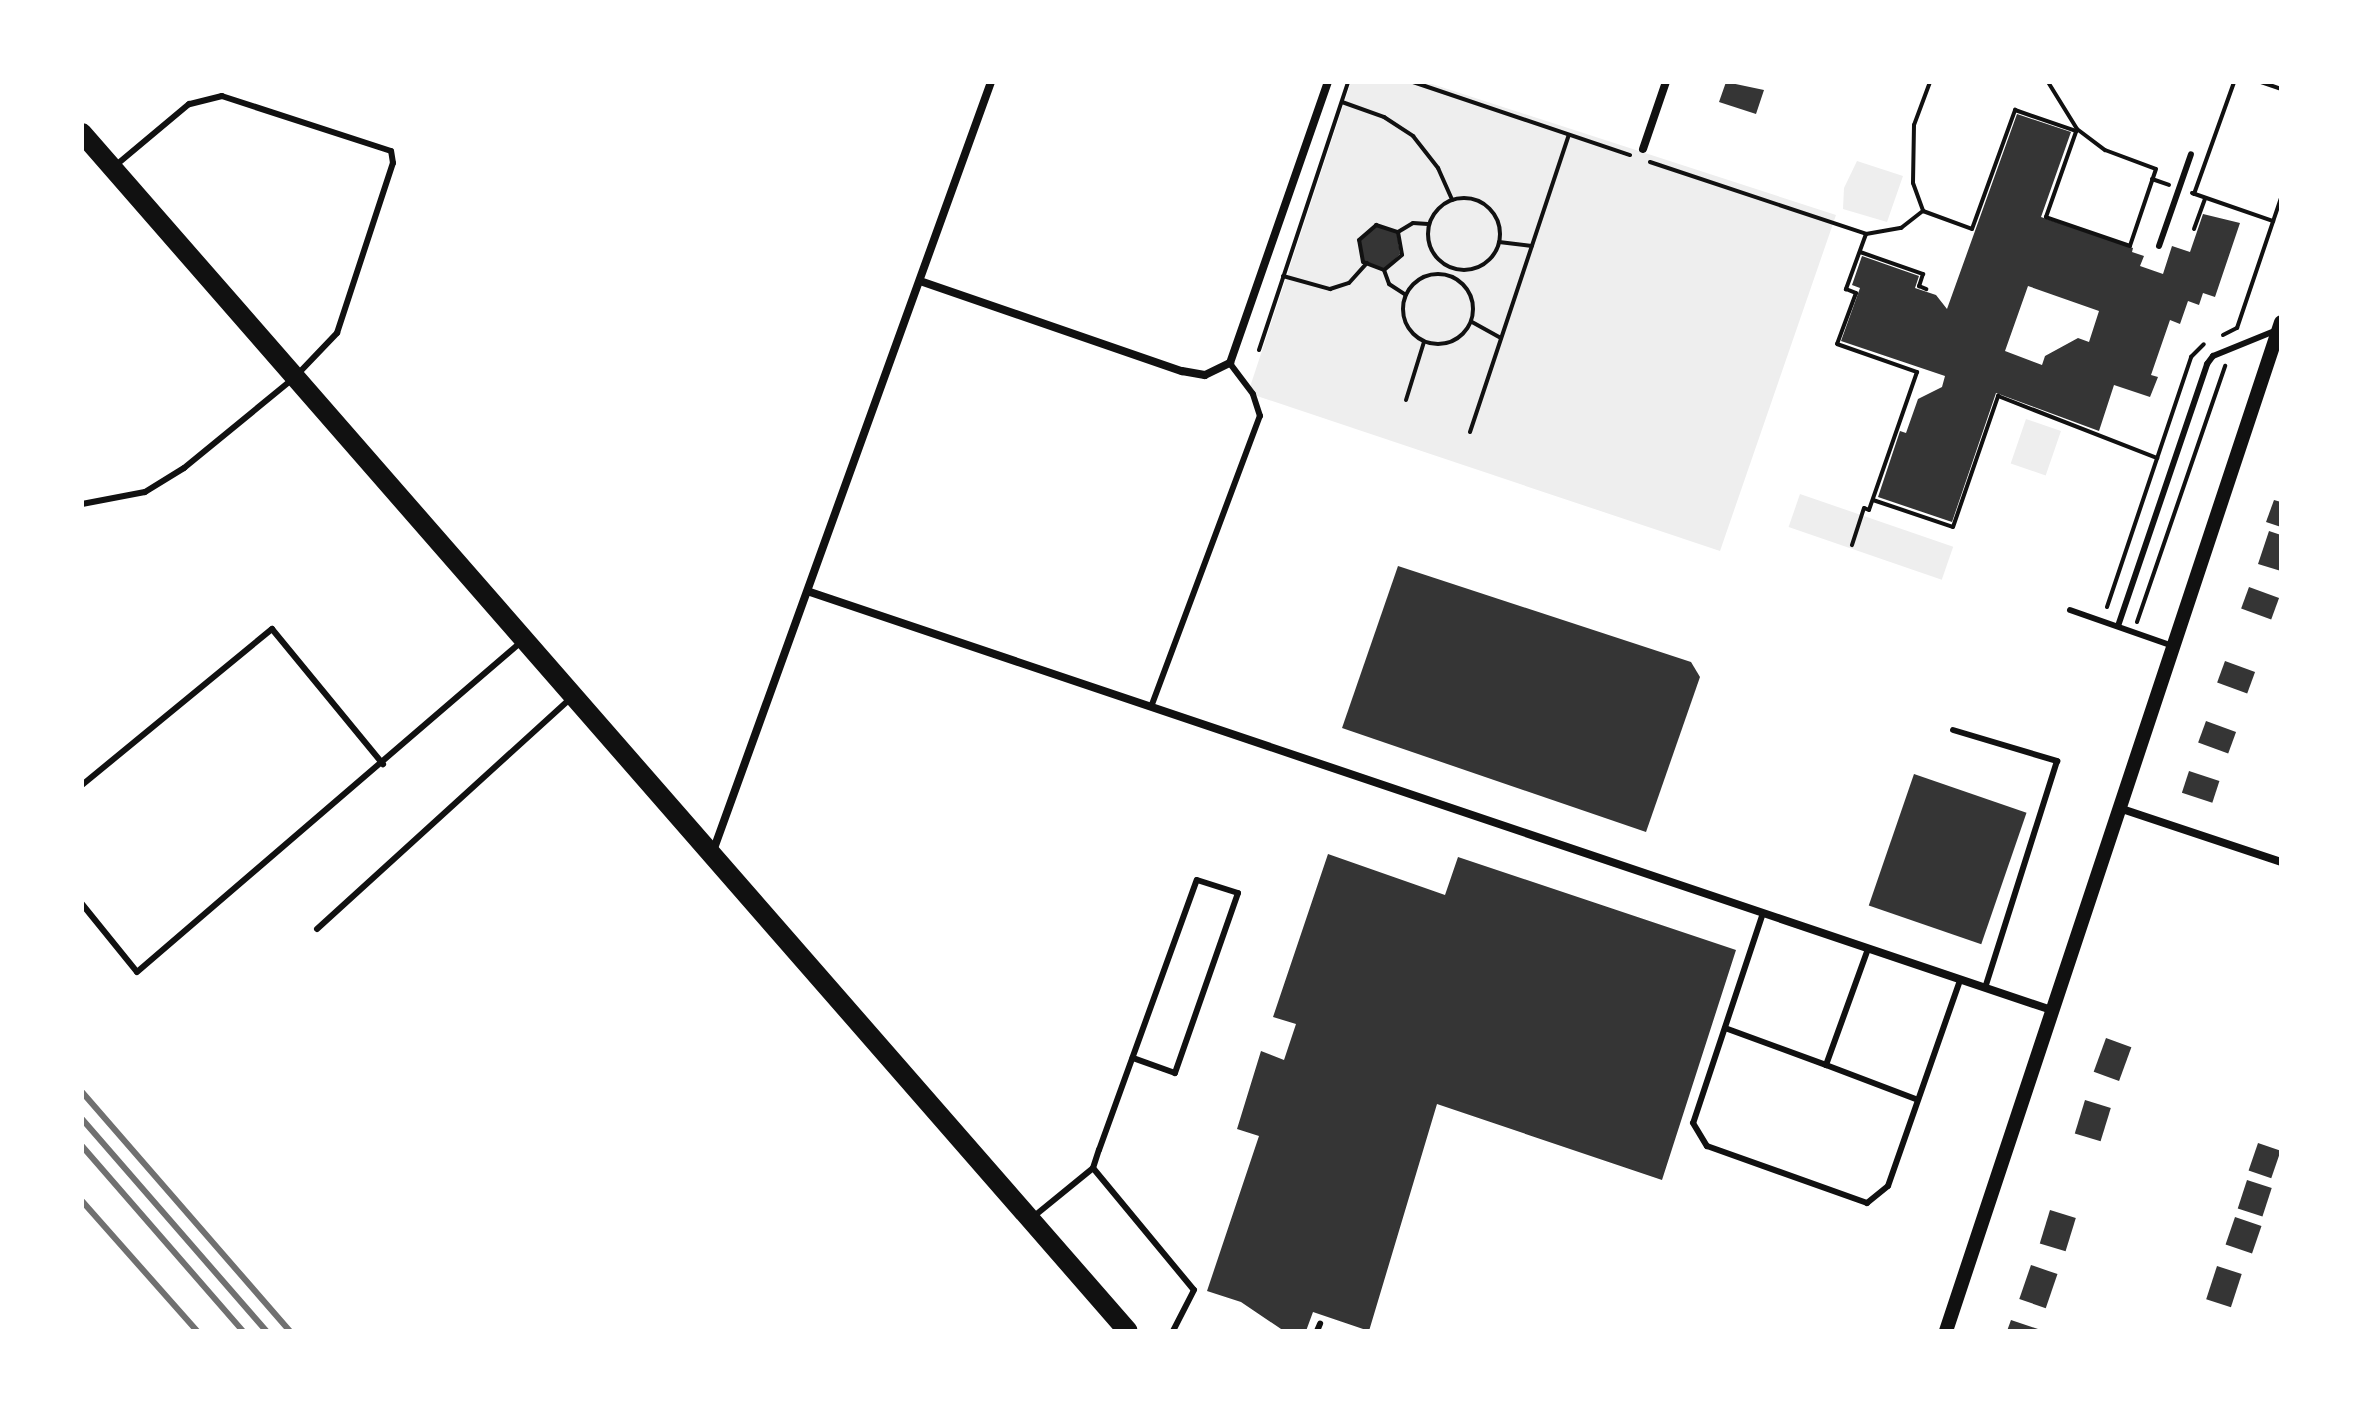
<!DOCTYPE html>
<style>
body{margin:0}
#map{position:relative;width:2363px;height:1413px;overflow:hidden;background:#fff;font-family:Arial,sans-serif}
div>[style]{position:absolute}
.green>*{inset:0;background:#eee;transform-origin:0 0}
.building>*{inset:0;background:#353535;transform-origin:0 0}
.path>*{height:4px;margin:-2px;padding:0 2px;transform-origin:2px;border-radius:2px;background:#111}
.path>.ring{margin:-2px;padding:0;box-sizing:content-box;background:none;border:4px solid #111;border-radius:50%}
.service>*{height:6px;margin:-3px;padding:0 3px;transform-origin:3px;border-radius:3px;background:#111}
.minor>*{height:8px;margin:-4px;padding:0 4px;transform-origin:4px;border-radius:4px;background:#111}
.tertiary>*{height:14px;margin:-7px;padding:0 7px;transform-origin:7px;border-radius:7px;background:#111}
.primary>*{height:20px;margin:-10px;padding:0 10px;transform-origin:10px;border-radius:10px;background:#111}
.rail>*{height:6px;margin:-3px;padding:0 3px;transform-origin:3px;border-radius:3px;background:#707070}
span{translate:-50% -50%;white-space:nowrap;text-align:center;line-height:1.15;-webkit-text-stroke:6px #fff;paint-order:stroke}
.frame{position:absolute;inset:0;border:84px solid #fff;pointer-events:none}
</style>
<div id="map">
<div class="green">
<i style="clip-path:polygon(1351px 82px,1426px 82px,1836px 215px,1720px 551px,1248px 393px)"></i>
<i style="clip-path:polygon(1857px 161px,1903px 176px,1887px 222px,1843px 209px,1844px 188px)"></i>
<i style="left:2026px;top:419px;width:37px;height:47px;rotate:19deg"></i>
<i style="left:1800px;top:494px;width:162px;height:35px;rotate:19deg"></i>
</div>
<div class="building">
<i style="clip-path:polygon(1726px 82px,1764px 90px,1756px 114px,1719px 102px)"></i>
<i style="clip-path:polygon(evenodd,2017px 114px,2071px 132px,2041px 217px,2133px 248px,2132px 252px,2144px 256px,2140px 266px,2163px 274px,2172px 246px,2190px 252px,2203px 214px,2240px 223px,2215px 297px,2203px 293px,2199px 305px,2188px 301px,2180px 324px,2170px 320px,2151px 375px,2158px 377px,2150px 397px,2114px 385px,2099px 431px,1996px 393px,1952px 522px,1878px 497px,1900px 431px,1906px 433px,1918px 399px,1942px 387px,1945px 376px,1841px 341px,1860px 288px,1852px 285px,1862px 256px,1919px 276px,1915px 288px,1936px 295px,1947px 309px,2017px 114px,2028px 286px,2099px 311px,2089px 342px,2078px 338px,2045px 356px,2042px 365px,2005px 351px,2028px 286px)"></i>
<i style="clip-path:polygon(1376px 226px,1397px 233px,1400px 254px,1384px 269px,1364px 261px,1360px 241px)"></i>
<i style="clip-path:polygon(2274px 500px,2281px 502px,2281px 527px,2266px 522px)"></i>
<i style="clip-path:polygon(2269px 531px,2281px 535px,2281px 571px,2258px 564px)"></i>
<i style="clip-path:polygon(1398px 566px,1691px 662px,1700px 677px,1646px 832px,1342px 728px)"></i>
<i style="left:2249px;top:587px;width:32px;height:23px;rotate:20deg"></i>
<i style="left:2225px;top:661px;width:32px;height:23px;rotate:20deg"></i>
<i style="left:2206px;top:721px;width:32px;height:23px;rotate:20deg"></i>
<i style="left:2189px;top:771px;width:32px;height:23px;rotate:18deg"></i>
<i style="left:1914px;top:774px;width:119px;height:139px;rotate:19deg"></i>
<i style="clip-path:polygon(1328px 854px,1445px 895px,1458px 857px,1736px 950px,1662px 1180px,1437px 1104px,1369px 1331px,1313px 1312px,1306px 1331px,1284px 1331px,1241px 1302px,1207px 1291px,1259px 1136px,1237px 1129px,1261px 1051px,1284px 1060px,1296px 1024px,1273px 1017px)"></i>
<i style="left:2106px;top:1038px;width:27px;height:36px;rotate:20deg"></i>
<i style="left:2085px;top:1100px;width:27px;height:35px;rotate:17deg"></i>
<i style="left:2258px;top:1143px;width:24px;height:29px;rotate:19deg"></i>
<i style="left:2247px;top:1180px;width:26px;height:30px;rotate:18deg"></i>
<i style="left:2050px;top:1210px;width:27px;height:35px;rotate:17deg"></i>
<i style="left:2235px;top:1217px;width:28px;height:29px;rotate:19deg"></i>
<i style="left:2031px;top:1265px;width:28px;height:36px;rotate:19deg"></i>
<i style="left:2217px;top:1266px;width:26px;height:35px;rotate:18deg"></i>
<i style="clip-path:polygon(2011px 1320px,2041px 1330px,2041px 1331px,2007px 1331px)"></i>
</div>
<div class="path">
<i style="left:1413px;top:82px;width:229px;rotate:18.6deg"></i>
<i style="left:1930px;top:82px;width:46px;rotate:110.4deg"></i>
<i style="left:1914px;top:125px;width:58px;rotate:91deg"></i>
<i style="left:1913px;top:183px;width:30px;rotate:70deg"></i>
<i style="left:1923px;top:211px;width:52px;rotate:20.2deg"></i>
<i style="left:1972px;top:229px;width:127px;rotate:-70.1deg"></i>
<i style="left:2015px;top:110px;width:65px;rotate:19deg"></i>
<i style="left:2048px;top:82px;width:55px;rotate:58.3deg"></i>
<i style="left:2261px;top:82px;width:21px;rotate:19deg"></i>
<i style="left:1342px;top:102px;width:45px;rotate:19.7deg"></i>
<i style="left:1384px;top:117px;width:35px;rotate:33deg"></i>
<i style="left:1413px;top:136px;width:41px;rotate:52deg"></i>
<i style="left:1438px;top:168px;width:35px;rotate:66deg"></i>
<i style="left:2077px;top:129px;width:35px;rotate:37deg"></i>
<i style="left:2105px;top:150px;width:54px;rotate:20.4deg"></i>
<i style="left:2156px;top:169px;width:81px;rotate:108.7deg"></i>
<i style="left:2130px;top:246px;width:89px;rotate:-161deg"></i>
<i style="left:2046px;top:217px;width:93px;rotate:-70.6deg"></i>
<i style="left:1650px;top:162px;width:228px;rotate:18.4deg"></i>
<i style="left:1866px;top:234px;width:59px;rotate:110deg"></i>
<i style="left:1846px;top:289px;width:11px;rotate:22deg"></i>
<i style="left:1856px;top:293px;width:54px;rotate:110.4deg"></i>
<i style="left:1837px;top:344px;width:85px;rotate:19.3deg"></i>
<i style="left:1917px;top:372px;width:146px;rotate:109.2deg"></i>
<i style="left:1869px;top:510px;width:5px;rotate:-158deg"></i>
<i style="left:1864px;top:508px;width:39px;rotate:108deg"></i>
<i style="left:2152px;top:179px;width:18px;rotate:19deg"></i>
<i style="left:2192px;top:193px;width:86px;rotate:19.1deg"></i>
<i style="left:2194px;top:194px;width:119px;rotate:-70.3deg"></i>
<i class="ring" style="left:1428px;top:198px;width:68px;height:68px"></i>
<i style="left:1376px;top:225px;width:23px;rotate:18deg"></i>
<i style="left:1398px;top:232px;width:23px;rotate:80deg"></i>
<i style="left:1402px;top:255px;width:23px;rotate:140deg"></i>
<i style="left:1384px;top:270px;width:22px;rotate:-159deg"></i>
<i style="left:1363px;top:262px;width:22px;rotate:-100deg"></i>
<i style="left:1359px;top:240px;width:23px;rotate:-41deg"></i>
<i style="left:2194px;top:229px;width:33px;rotate:-70deg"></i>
<i style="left:1398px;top:232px;width:17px;rotate:-31deg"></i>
<i style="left:1413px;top:223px;width:15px;rotate:4deg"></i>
<i style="left:1866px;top:234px;width:36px;rotate:-10deg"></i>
<i style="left:1901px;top:228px;width:28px;rotate:-38deg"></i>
<i style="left:1499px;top:242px;width:33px;rotate:7deg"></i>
<i style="left:1860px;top:252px;width:67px;rotate:19.2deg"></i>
<i style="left:1923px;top:274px;width:13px;rotate:108deg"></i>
<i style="left:1919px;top:286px;width:8px;rotate:23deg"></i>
<i style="left:1384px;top:270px;width:15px;rotate:70deg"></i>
<i style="left:1389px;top:284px;width:20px;rotate:33deg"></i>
<i class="ring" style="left:1403px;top:274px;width:66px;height:66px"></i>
<i style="left:1283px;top:276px;width:49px;rotate:15.5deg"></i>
<i style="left:1330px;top:289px;width:20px;rotate:-18deg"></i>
<i style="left:1349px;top:283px;width:27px;rotate:-48deg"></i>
<i style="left:1472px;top:322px;width:33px;rotate:29deg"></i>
<i style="left:2223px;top:335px;width:16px;rotate:-27deg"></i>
<i style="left:2237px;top:328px;width:137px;rotate:-71.3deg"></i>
<i style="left:1259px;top:350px;width:282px;rotate:-71.6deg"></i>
<i style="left:1406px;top:400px;width:61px;rotate:-72.8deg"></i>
<i style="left:1470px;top:432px;width:313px;rotate:-71.6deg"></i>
<i style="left:1873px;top:500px;width:84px;rotate:18.6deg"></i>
<i style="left:1953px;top:527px;width:139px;rotate:-71deg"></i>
<i style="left:1998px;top:396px;width:171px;rotate:21.3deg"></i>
<i style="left:2107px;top:607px;width:264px;rotate:-71.4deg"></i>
<i style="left:2191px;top:357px;width:18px;rotate:-45deg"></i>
<i style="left:2137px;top:622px;width:271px;rotate:-71deg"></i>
</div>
<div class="service">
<i style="left:2159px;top:246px;width:97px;rotate:-70.8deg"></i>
<i style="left:82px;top:504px;width:64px;rotate:-10.8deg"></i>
<i style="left:145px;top:492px;width:46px;rotate:-31.6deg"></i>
<i style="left:184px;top:468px;width:144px;rotate:-39.3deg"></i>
<i style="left:295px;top:377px;width:61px;rotate:-46.3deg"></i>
<i style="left:337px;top:333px;width:179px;rotate:-71.8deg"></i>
<i style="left:393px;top:163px;width:12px;rotate:-99deg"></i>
<i style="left:391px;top:151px;width:178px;rotate:-162deg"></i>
<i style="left:222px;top:96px;width:34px;rotate:166deg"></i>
<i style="left:189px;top:104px;width:95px;rotate:140.1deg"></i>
<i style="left:2070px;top:610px;width:109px;rotate:19.3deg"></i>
<i style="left:2118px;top:626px;width:277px;rotate:-71.2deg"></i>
<i style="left:2207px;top:364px;width:10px;rotate:-53deg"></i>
<i style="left:2213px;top:356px;width:69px;rotate:-22.1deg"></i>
<i style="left:1151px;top:707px;width:311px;rotate:-69.5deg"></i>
<i style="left:1260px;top:416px;width:23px;rotate:-108deg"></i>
<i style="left:1253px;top:394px;width:39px;rotate:-127deg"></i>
<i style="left:1953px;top:730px;width:109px;rotate:16.6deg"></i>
<i style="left:2057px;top:761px;width:238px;rotate:107.6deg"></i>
<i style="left:82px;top:785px;width:246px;rotate:-39.4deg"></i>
<i style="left:272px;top:629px;width:175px;rotate:50.6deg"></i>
<i style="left:82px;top:904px;width:87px;rotate:51deg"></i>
<i style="left:137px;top:972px;width:506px;rotate:-40.67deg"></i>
<i style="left:1763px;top:913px;width:221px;rotate:108.4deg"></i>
<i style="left:1693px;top:1123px;width:27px;rotate:59deg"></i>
<i style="left:1707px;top:1146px;width:170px;rotate:19.6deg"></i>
<i style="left:1867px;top:1203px;width:27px;rotate:-39deg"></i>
<i style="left:1888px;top:1186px;width:218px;rotate:-70.7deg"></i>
<i style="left:317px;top:929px;width:343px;rotate:-42.3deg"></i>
<i style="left:1725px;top:1028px;width:108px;rotate:20.1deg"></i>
<i style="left:1826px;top:1065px;width:123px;rotate:-70.1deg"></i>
<i style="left:1826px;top:1065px;width:98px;rotate:20.8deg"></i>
<i style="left:1093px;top:1168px;width:19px;rotate:-72deg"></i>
<i style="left:1099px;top:1150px;width:287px;rotate:-70.1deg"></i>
<i style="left:1197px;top:880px;width:43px;rotate:17.6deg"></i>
<i style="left:1238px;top:893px;width:191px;rotate:109.3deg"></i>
<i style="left:1175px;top:1073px;width:45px;rotate:-160.3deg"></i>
<i style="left:1033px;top:1217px;width:77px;rotate:-39.2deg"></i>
<i style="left:1093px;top:1168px;width:158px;rotate:50.4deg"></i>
<i style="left:1194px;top:1290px;width:46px;rotate:117.1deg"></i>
<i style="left:1317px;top:1331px;width:8px;rotate:-67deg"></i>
</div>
<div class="minor">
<i style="left:1643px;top:149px;width:71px;rotate:-71.1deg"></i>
<i style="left:920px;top:281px;width:277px;rotate:19deg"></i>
<i style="left:1182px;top:371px;width:23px;rotate:10deg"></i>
<i style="left:1205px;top:375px;width:28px;rotate:-26deg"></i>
<i style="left:1230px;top:363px;width:298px;rotate:-70.8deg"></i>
<i style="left:810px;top:592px;width:1310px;rotate:18.61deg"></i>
<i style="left:2119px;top:808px;width:171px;rotate:18.4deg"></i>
<i style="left:712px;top:854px;width:821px;rotate:-70.13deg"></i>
</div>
<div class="tertiary">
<i style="left:1946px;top:1331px;width:1063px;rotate:-71.63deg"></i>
</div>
<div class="primary">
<i style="left:82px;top:133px;width:1590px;rotate:48.88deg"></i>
</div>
<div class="rail">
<i style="left:82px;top:1092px;width:317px;rotate:49deg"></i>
<i style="left:82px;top:1119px;width:281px;rotate:49deg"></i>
<i style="left:82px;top:1146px;width:245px;rotate:49deg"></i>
<i style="left:82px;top:1201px;width:174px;rotate:48.5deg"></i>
</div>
<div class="frame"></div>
</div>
